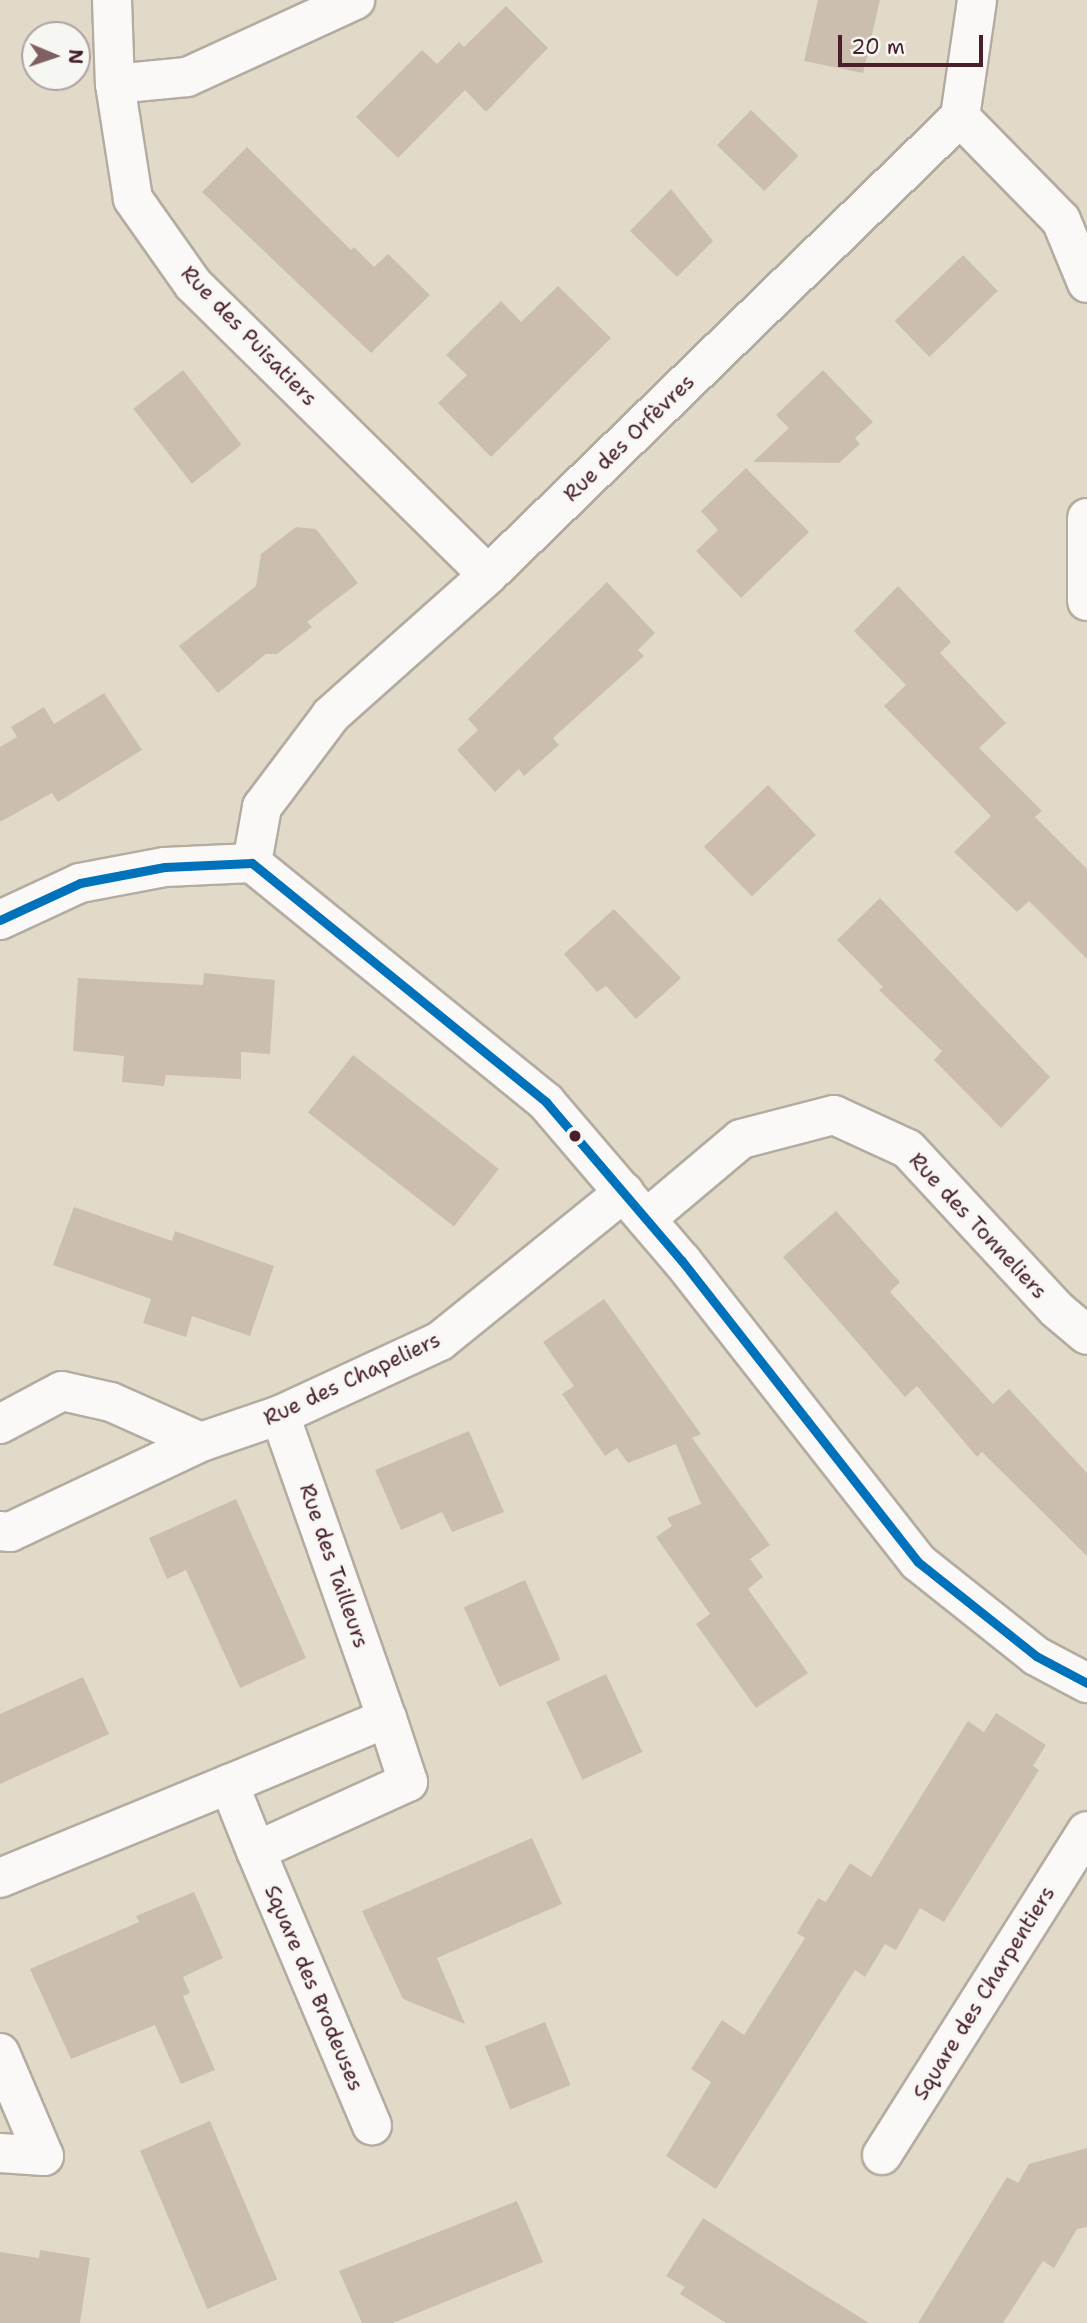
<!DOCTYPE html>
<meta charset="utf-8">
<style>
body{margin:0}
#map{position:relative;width:1087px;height:2323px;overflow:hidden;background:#e2dac8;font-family:"Shantell Sans",sans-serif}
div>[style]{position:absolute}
.building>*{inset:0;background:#ccbeae;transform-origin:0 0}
.roads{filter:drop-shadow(2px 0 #b4aba1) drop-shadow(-2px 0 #b4aba1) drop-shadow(0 2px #b4aba1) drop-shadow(0 -2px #b4aba1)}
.minor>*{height:38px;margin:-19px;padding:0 19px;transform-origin:19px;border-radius:19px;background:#fbf9f7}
.bus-1>*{height:9px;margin:-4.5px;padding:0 4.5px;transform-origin:4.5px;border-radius:4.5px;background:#0071bb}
.dots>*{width:19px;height:19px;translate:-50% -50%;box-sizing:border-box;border:4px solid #f6f6f2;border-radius:50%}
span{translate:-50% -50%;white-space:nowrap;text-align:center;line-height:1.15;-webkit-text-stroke:5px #f6f6f2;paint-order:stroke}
.street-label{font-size:21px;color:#4a1f2b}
.north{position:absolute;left:21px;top:21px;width:70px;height:70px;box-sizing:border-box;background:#f6f6f2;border:2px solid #b1a0a2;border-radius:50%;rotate:92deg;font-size:19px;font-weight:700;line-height:28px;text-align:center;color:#4a1f2b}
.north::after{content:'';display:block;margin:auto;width:24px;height:32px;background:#7f6062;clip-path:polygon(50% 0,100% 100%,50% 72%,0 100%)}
.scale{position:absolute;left:838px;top:35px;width:145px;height:32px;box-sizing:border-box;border:4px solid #4a1f2b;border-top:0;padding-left:9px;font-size:21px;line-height:24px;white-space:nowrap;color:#4a1f2b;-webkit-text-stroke:5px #f6f6f2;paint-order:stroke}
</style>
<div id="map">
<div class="building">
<i style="clip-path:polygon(818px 0,880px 0,863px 73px,804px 61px)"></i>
<i style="clip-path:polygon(506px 6px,548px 48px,486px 112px,465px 90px,398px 158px,356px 117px,422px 50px,437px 64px,459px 42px,464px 47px)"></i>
<i style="left:751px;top:110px;width:66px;height:49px;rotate:44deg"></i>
<i style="clip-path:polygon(247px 147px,351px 250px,354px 247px,374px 267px,388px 254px,430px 295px,371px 353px,202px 192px)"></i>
<i style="clip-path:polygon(671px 189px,713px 241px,677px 277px,630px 231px)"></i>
<i style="left:963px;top:255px;width:50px;height:95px;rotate:46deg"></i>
<i style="clip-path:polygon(558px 286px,611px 338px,491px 457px,438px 403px,467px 375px,446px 355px,501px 301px,521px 322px)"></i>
<i style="left:183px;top:370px;width:95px;height:63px;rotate:52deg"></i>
<i style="clip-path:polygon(823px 370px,873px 422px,855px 438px,860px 444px,839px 463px,753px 462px,789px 428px,776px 415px)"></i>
<i style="clip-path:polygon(746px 468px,809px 532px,741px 598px,696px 551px,718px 530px,701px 511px)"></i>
<i style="clip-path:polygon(296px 527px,316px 529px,358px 583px,307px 622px,312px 627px,277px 654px,266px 654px,218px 693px,179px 646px,256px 586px,261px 554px)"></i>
<i style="clip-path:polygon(607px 582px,655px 633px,638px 650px,644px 656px,553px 738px,559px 745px,524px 776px,519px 769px,495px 792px,457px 750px,478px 730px,468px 719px)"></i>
<i style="clip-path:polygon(898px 586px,951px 642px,940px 653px,1006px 723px,979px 748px,1042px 811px,1035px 817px,1087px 869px,1087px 959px,1029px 901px,1017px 912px,954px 852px,991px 816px,884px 706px,906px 685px,854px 631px)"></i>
<i style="clip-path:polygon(104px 693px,142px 750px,58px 802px,52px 793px,0 822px,0 747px,17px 737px,11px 727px,44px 707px,54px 724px)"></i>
<i style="left:768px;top:785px;width:69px;height:89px;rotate:46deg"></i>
<i style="clip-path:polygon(880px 898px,1050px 1077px,1001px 1128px,934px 1060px,942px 1051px,879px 990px,883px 987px,837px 940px)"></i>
<i style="clip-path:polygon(614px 909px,681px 978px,636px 1019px,606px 986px,597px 992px,564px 954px)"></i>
<i style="clip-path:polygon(204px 973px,275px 980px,270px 1054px,241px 1052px,241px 1079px,166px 1075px,164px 1086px,122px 1082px,124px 1056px,73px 1051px,78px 978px,203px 985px)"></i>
<i style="left:353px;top:1055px;width:185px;height:73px;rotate:38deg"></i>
<i style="clip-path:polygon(74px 1207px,172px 1241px,175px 1231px,274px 1266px,250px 1336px,192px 1316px,186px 1337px,143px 1323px,151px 1299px,53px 1265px)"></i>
<i style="clip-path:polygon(836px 1211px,900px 1282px,890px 1292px,993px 1404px,1009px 1389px,1087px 1473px,1087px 1556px,982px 1452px,977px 1457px,917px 1386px,905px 1397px,783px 1257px)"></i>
<i style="clip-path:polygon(604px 1299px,701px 1434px,692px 1438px,770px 1545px,750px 1559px,763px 1577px,748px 1589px,808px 1673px,756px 1708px,696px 1624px,710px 1614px,656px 1537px,672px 1526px,667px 1518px,701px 1504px,676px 1444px,628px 1463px,617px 1448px,605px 1456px,562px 1394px,574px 1386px,543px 1342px)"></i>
<i style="clip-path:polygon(469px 1431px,504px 1512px,452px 1532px,442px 1512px,401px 1530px,375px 1470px)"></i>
<i style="clip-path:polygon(236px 1499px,306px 1658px,240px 1688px,186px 1570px,167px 1579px,149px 1538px)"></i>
<i style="left:525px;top:1580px;width:87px;height:67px;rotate:66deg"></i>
<i style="left:606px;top:1674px;width:86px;height:66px;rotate:65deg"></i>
<i style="clip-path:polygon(83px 1677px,109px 1734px,0 1784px,0 1714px)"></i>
<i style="clip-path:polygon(996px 1713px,1046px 1745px,1033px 1766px,1039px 1770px,944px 1922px,920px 1908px,896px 1950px,885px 1944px,865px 1977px,855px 1970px,716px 2189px,666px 2156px,711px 2082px,691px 2069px,722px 2020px,744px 2035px,805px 1938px,797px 1933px,818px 1898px,826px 1902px,850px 1863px,871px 1877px,968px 1721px,984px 1732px)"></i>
<i style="clip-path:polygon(532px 1838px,562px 1904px,437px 1958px,465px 2024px,403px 1999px,362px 1911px)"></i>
<i style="clip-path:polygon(194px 1892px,223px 1958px,183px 1977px,190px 1993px,183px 1996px,215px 2070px,181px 2084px,155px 2025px,71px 2059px,30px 1969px,139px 1922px,136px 1916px)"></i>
<i style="left:545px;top:2022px;width:68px;height:65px;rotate:68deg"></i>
<i style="left:210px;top:2121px;width:172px;height:76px;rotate:67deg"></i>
<i style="clip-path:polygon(1087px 2148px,1087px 2227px,1077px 2229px,1054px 2268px,1043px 2261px,1003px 2323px,918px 2323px,1007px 2177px,1018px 2183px,1029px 2164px)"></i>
<i style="clip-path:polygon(517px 2201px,543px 2262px,393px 2323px,362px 2323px,339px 2271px)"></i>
<i style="clip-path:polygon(703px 2218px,800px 2280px,869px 2323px,726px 2323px,680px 2294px,685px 2287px,666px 2276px)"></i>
<i style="clip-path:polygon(40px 2250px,90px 2258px,80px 2323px,0 2323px,0 2252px,39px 2258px)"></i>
</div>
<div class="roads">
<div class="minor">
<i style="left:112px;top:0;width:84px;rotate:88deg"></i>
<i style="left:115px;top:84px;width:116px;rotate:81.1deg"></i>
<i style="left:133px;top:199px;width:104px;rotate:54.8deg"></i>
<i style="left:193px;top:284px;width:414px;rotate:44.6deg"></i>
<i style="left:115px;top:84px;width:72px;rotate:-5.6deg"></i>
<i style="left:187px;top:77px;width:185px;rotate:-24.6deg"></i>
<i style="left:960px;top:117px;width:144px;rotate:45.6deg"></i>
<i style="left:1061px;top:220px;width:68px;rotate:67.6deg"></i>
<i style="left:1087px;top:518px;width:83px;rotate:90deg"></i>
<i style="left:252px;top:863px;width:57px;rotate:-79.9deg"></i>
<i style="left:262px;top:807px;width:115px;rotate:-53.1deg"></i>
<i style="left:331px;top:715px;width:210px;rotate:-41.7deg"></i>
<i style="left:488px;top:575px;width:658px;rotate:-44.14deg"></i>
<i style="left:960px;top:117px;width:118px;rotate:-81.7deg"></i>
<i style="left:0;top:920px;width:88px;rotate:-24.8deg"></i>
<i style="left:80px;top:883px;width:86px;rotate:-10.7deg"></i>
<i style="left:165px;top:867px;width:87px;rotate:-2.6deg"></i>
<i style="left:252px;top:863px;width:379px;rotate:39.1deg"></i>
<i style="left:546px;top:1102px;width:209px;rotate:49.5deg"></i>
<i style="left:682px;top:1261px;width:382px;rotate:51.9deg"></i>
<i style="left:918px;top:1562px;width:151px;rotate:38.5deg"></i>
<i style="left:1036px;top:1656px;width:58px;rotate:27.9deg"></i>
<i style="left:646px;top:1219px;width:124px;rotate:-40.1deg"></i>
<i style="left:741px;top:1139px;width:96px;rotate:-14.5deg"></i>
<i style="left:834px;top:1115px;width:81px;rotate:24.7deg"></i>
<i style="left:908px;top:1149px;width:218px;rotate:47.2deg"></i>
<i style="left:1056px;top:1309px;width:40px;rotate:40deg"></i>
<i style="left:280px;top:1415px;width:321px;rotate:70.6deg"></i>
<i style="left:0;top:1424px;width:70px;rotate:-28deg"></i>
<i style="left:62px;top:1391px;width:50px;rotate:12.7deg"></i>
<i style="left:111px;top:1402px;width:98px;rotate:24deg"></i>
<i style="left:0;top:1531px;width:10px;rotate:6deg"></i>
<i style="left:10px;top:1532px;width:211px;rotate:-25.2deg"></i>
<i style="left:201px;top:1442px;width:83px;rotate:-18.9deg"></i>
<i style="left:280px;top:1415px;width:176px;rotate:-24.8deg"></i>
<i style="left:440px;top:1341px;width:237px;rotate:-39deg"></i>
<i style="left:256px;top:1851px;width:167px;rotate:-24.4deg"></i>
<i style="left:408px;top:1782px;width:67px;rotate:-108.2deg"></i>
<i style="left:387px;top:1718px;width:171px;rotate:157.3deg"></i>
<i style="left:229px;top:1784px;width:72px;rotate:68.1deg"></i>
<i style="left:256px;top:1851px;width:298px;rotate:67.1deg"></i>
<i style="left:0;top:1878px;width:248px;rotate:-22.3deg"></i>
<i style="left:0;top:2053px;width:112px;rotate:66.9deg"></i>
<i style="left:44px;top:2156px;width:44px;rotate:-176.1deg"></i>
<i style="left:882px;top:2155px;width:383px;rotate:-57.7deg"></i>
</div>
</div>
<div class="bus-1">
<i style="left:0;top:920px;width:88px;rotate:-24.8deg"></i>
<i style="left:80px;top:883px;width:86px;rotate:-10.7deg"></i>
<i style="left:165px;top:867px;width:87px;rotate:-2.6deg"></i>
<i style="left:252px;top:863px;width:379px;rotate:39.1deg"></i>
<i style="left:546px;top:1102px;width:209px;rotate:49.5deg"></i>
<i style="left:682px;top:1261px;width:382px;rotate:51.9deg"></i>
<i style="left:918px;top:1562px;width:151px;rotate:38.5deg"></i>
<i style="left:1036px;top:1656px;width:58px;rotate:27.9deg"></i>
</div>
<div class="dots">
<i style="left:575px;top:1136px;background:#4a1f2b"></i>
</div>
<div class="street-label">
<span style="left:249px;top:336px;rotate:46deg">Rue des Puisatiers</span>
<span style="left:629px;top:438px;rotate:-44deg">Rue des Orfèvres</span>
<span style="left:978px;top:1226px;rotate:47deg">Rue des Tonneliers</span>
<span style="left:352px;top:1379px;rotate:-25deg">Rue des Chapeliers</span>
<span style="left:334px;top:1566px;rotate:71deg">Rue des Tailleurs</span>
<span style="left:314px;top:1988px;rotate:67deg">Square des Brodeuses</span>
<span style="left:984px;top:1993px;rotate:-58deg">Square des Charpentiers</span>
</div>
<div class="north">N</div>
<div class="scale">20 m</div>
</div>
